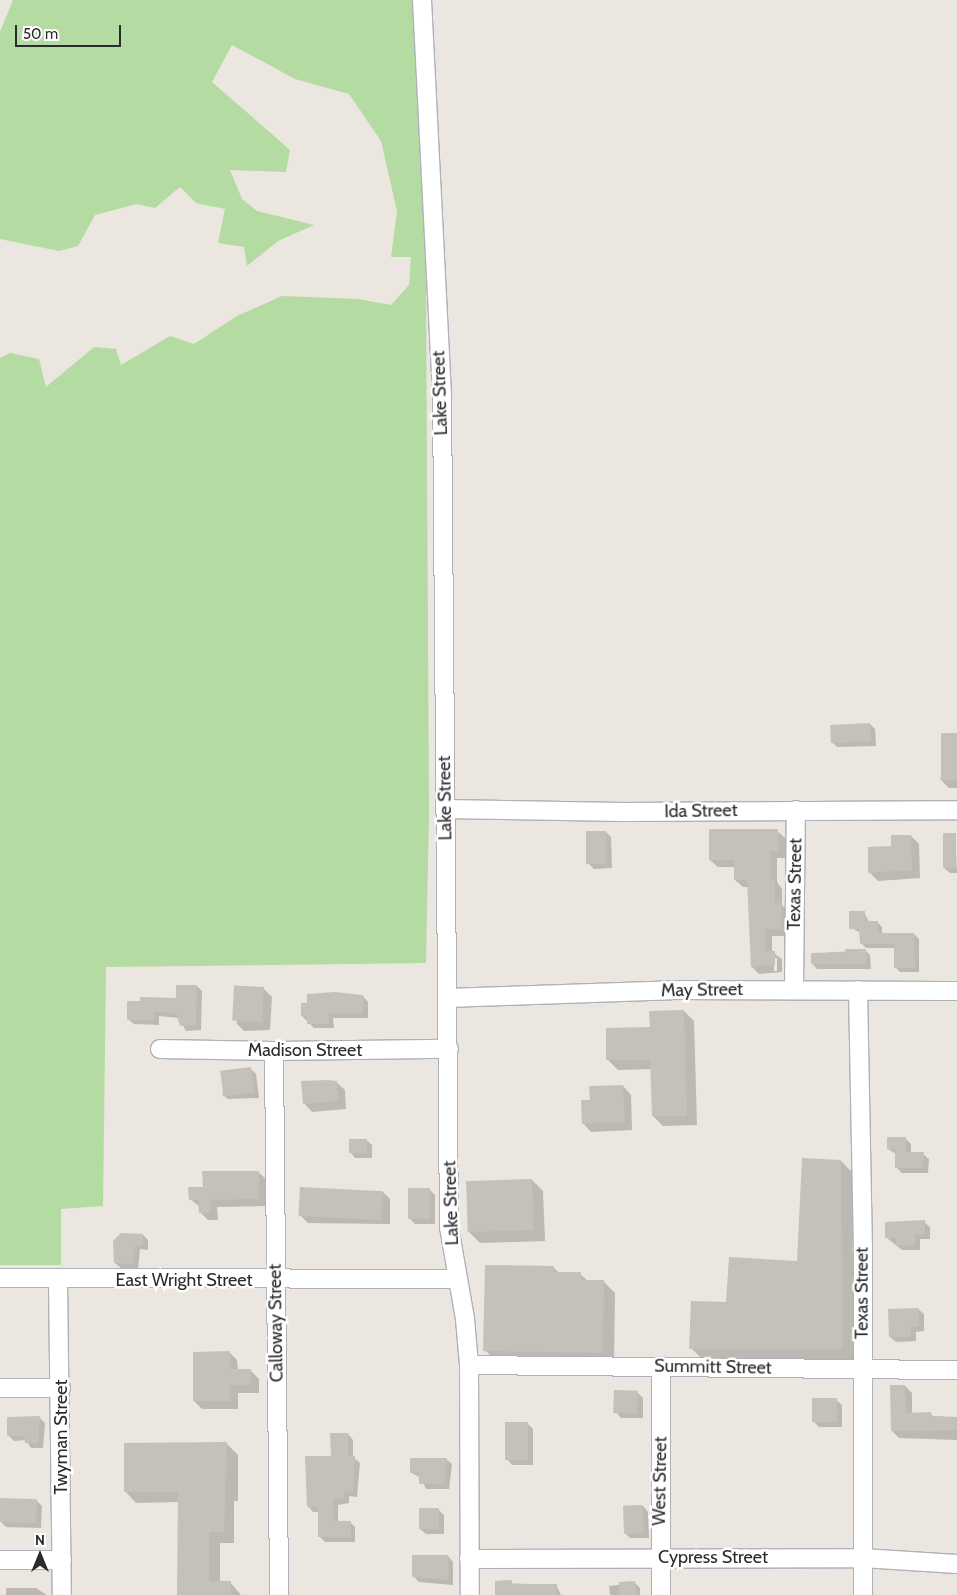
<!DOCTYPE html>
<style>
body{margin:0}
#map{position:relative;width:957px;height:1595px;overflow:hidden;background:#ebe6df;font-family:Cabin,sans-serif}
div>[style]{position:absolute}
.green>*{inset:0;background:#b4dba1}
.shadow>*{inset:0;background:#0003}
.building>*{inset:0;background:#c4c0ba;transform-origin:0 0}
.roads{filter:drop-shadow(1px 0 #afb0ba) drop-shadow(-1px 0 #afb0ba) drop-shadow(0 1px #afb0ba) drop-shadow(0 -1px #afb0ba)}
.street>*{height:18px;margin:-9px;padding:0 9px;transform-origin:9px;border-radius:9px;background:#fff}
span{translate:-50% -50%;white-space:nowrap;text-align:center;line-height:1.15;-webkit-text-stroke:5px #fff;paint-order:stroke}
.street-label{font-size:18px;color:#2b2b2b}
.north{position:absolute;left:15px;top:1530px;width:50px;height:50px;-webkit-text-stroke:4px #fff;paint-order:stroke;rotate:0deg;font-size:14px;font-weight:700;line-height:20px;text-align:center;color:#2b2b2b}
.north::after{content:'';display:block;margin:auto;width:18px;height:22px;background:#2b2b2b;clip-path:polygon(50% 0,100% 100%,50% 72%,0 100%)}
.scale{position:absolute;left:15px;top:25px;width:106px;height:22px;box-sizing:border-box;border:2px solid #2b2b2b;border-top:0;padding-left:6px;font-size:15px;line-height:18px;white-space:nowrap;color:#2b2b2b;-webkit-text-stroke:4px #fff;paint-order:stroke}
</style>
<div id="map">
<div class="green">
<i style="clip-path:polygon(13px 0,413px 0,426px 279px,429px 814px,426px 963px,106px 967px,103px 1206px,61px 1209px,61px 1265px,0 1265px,0 358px,10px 353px,39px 359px,46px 387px,94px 347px,116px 349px,121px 365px,170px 336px,194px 344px,237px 316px,282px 296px,358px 299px,391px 305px,409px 285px,411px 257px,391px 257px,397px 211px,381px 141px,349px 94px,295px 79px,232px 45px,212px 82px,290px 150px,286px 172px,230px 170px,242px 199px,257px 211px,314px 225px,278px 241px,247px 266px,244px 247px,218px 243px,225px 209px,196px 203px,180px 187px,155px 208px,137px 204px,95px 215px,78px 246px,59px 251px,0 239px,0 32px)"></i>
</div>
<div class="shadow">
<i style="clip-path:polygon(870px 724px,875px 729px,876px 746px,837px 747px,832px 742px)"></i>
<i style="clip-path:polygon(957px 735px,957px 788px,949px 788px,940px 779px)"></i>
<i style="clip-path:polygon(evenodd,777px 831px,785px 838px,785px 858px,777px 858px,777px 882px,782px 889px,782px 905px,788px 912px,789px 936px,772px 936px,772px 952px,782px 959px,782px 972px,759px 974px,752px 967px,749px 887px,743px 887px,735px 880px,735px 867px,718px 867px,710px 860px,777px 831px,774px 958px,777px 958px,777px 971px,774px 971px,774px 958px)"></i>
<i style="clip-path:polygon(606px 832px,611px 837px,612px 868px,594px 869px,588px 863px)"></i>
<i style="clip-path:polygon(955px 834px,957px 873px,950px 873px,944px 868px)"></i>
<i style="clip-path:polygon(911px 836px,919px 844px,920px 878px,878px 881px,870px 873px,892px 847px)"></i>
<i style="clip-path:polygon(864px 912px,869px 922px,877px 922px,882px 927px,882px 934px,914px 934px,919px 939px,919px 972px,900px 972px,895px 967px,895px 948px,866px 948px,861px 943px,861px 933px,851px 928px)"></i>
<i style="clip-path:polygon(865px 950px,870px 955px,871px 969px,817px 969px,812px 963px,812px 954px)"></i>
<i style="clip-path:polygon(197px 986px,202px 991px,201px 1030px,186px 1031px,179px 1018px,159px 1016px,159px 1025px,134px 1024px,128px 1019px,141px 1003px,177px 999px)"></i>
<i style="clip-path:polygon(263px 988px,272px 997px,270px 1030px,244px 1031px,236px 1023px)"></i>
<i style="clip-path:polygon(363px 996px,368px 1002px,368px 1018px,333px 1018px,334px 1028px,314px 1028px,302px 1016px)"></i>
<i style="clip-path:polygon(684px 1011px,694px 1021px,697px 1125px,663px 1126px,653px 1116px,652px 1069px,618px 1070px,608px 1060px,651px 1029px)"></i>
<i style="clip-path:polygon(250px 1068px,256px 1074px,259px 1098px,228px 1099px,222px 1094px)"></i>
<i style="clip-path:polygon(336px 1082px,345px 1090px,346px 1109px,312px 1112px,304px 1103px)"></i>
<i style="clip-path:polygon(623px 1086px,631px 1095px,632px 1130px,591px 1132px,583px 1123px,591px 1101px)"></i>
<i style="clip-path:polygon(906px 1139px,911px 1144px,911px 1154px,923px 1154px,929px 1159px,928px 1173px,902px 1173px,896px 1167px,896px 1154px,888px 1149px)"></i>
<i style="clip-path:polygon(366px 1140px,372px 1145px,372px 1158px,355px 1158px,350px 1152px)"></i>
<i style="clip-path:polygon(841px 1161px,852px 1172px,854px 1360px,702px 1359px,691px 1348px,727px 1303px,799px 1262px)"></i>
<i style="clip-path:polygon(258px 1172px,266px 1179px,266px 1206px,217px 1207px,218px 1220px,208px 1220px,200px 1212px,200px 1207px,190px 1199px,204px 1189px)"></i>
<i style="clip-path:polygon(532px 1180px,543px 1191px,545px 1241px,480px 1243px,469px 1232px)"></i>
<i style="clip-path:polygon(302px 1188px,383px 1192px,390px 1199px,390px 1224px,308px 1223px,301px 1216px)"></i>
<i style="clip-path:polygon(429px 1189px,435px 1195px,435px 1224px,415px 1224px,409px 1218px)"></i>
<i style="clip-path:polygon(924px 1222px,930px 1227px,930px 1239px,920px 1239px,920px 1250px,902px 1250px,887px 1238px)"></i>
<i style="clip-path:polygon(143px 1235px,148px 1240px,148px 1250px,140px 1249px,138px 1269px,121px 1268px,115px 1263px,116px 1238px)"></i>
<i style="clip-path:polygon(553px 1267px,559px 1273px,580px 1274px,588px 1281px,604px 1282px,615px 1293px,614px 1363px,496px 1361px,485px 1350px)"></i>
<i style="clip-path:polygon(918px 1309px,924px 1314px,924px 1331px,916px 1332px,916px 1341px,896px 1342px,890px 1337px)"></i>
<i style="clip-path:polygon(229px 1352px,237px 1360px,238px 1370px,250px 1370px,259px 1379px,259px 1393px,238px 1393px,238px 1409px,202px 1409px,194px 1401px)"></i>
<i style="clip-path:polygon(905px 1386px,912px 1393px,912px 1414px,957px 1418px,957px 1440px,899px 1438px,892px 1431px)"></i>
<i style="clip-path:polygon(638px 1393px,643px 1398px,643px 1418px,621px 1418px,616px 1412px)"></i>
<i style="clip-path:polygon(836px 1400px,842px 1405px,842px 1427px,819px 1427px,814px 1422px)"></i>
<i style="clip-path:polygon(40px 1418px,45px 1423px,43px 1448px,31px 1448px,26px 1440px,14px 1441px,8px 1435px)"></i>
<i style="clip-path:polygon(528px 1424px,533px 1429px,533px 1465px,512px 1465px,507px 1459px)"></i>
<i style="clip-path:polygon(348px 1434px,353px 1440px,353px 1457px,360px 1463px,357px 1497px,349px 1496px,349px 1503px,338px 1505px,338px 1522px,350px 1522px,355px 1527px,355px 1542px,325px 1542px,320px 1537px,320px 1512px,313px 1512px,308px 1506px,332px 1457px)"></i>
<i style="clip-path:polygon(227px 1444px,238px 1455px,238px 1501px,234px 1501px,234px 1543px,220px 1543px,220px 1582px,230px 1582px,241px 1595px,178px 1595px,179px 1502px,136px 1503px,125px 1491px)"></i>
<i style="clip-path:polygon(446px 1459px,452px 1464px,449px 1489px,426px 1489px,421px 1478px,412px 1473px)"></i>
<i style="clip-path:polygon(36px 1500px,42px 1506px,41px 1528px,6px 1527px,0 1521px)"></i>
<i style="clip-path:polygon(643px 1506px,648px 1512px,649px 1538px,630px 1538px,625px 1533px)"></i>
<i style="clip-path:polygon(439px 1510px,444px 1515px,444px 1534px,426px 1534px,420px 1529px)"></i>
<i style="clip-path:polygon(448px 1556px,453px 1562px,453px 1585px,419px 1582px,413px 1576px)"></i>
<i style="clip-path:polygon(497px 1583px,556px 1585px,561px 1595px,497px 1595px)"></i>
<i style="clip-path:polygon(635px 1583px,640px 1588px,640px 1595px,610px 1595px,609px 1586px)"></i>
<i style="clip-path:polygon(6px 1588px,36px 1588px,47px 1595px,6px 1595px)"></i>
</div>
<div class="building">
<i style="left:870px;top:723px;width:18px;height:40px;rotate:87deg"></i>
<i style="left:941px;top:733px;width:16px;height:47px"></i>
<i style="clip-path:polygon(709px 829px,778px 829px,778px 851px,770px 851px,770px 874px,771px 880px,775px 880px,775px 903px,781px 903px,782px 929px,765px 929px,765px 951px,775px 951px,775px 965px,751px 967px,747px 880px,734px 880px,734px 860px,709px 860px)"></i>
<i style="left:586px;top:831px;width:20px;height:33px"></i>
<i style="left:943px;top:833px;width:13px;height:35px"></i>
<i style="clip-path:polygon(891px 835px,911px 835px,912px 870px,868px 873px,868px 847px,891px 846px)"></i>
<i style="clip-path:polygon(849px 911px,865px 911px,865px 921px,878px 921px,878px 933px,914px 933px,915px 968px,894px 968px,894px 944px,860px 944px,859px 929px,849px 929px)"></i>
<i style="clip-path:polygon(845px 949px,866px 949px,866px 964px,811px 964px,811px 953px,846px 952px)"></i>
<i style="clip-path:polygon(176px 985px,197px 985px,196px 1025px,180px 1026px,176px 1013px,154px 1012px,154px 1020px,127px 1020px,127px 1001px,140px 1001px,140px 997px,176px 998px)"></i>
<i style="left:264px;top:987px;width:35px;height:30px;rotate:93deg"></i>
<i style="clip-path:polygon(335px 992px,363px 995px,363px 1013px,329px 1013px,329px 1024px,307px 1024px,307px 1016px,301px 1016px,301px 1003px,307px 1003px,307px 994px)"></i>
<i style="clip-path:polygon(684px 1010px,687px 1116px,652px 1116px,650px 1060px,606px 1060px,606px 1028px,650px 1027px,649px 1011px)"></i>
<i style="left:251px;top:1067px;width:26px;height:31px;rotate:83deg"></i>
<i style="clip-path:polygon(328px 1080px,337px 1081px,338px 1101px,303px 1104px,301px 1081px)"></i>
<i style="clip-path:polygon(623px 1085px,625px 1122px,582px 1124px,581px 1100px,590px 1100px,589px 1086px)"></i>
<i style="clip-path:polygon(887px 1137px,906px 1137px,906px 1152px,924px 1152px,923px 1168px,895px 1168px,895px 1149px,887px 1149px)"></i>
<i style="left:349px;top:1139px;width:18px;height:14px"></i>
<i style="clip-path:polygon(802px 1158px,841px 1160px,843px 1349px,689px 1349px,691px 1301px,726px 1302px,729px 1257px,797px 1261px)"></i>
<i style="clip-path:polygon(202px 1171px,259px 1171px,259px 1199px,210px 1200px,211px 1213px,199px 1213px,198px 1200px,189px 1200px,188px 1187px,203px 1187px)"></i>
<i style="left:532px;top:1179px;width:51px;height:66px;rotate:88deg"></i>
<i style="left:300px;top:1187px;width:83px;height:29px;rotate:3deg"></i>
<i style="left:408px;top:1188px;width:22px;height:31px"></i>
<i style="clip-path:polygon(925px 1220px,925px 1234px,915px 1234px,915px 1245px,896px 1245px,896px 1238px,885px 1238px,885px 1222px)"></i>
<i style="clip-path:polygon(121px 1233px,143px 1234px,143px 1245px,135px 1245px,133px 1264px,114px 1263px,113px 1241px)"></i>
<i style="clip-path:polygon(485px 1265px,554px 1266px,553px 1272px,581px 1272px,581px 1280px,604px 1280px,603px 1353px,483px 1351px)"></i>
<i style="clip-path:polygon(919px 1308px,919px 1326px,911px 1327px,911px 1337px,889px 1337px,888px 1309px)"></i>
<i style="clip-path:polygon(230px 1351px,230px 1369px,251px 1369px,251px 1385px,230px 1385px,230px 1401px,193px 1401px,193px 1352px)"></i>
<i style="clip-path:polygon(890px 1385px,905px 1385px,906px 1413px,931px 1412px,932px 1416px,957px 1417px,957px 1430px,891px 1431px)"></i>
<i style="left:614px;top:1390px;width:24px;height:23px;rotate:2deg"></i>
<i style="left:812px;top:1398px;width:25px;height:24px"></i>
<i style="clip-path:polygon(40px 1416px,38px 1443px,25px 1443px,24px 1436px,7px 1436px,7px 1417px)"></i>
<i style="left:505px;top:1422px;width:23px;height:38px"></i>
<i style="clip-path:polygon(330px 1433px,348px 1433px,348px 1456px,355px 1456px,353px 1492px,344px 1491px,344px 1498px,333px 1499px,333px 1521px,351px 1521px,351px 1537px,318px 1537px,318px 1507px,307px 1507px,305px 1456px,331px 1456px)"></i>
<i style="clip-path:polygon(227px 1442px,224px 1532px,209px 1532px,209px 1581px,231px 1581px,231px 1595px,177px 1595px,178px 1492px,124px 1492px,124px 1443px)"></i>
<i style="clip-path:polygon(410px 1458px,447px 1458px,444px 1484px,419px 1484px,419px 1473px,410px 1473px)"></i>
<i style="left:0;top:1498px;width:37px;height:24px;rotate:2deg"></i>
<i style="left:643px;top:1505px;width:28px;height:20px;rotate:88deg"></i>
<i style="left:419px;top:1508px;width:20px;height:21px"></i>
<i style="clip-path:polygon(412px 1555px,448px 1555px,449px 1580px,412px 1577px)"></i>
<i style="clip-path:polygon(512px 1580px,512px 1584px,557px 1584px,556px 1595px,495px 1595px,495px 1581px)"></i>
<i style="left:635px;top:1581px;width:14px;height:16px;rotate:86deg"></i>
</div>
<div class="roads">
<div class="street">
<i style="left:422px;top:0;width:396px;rotate:87.1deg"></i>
<i style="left:442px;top:395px;width:832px;rotate:89.52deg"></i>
<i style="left:449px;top:1227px;width:93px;rotate:80.1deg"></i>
<i style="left:465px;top:1319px;width:46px;rotate:85deg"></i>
<i style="left:469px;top:1365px;width:230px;rotate:89.8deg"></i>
<i style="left:445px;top:809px;width:178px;rotate:1deg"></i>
<i style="left:623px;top:812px;width:334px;rotate:-0.3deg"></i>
<i style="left:794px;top:988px;width:178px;rotate:-89.4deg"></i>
<i style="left:858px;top:990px;width:264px;rotate:88.9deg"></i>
<i style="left:863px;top:1254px;width:341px;rotate:90deg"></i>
<i style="left:447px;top:998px;width:225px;rotate:-2deg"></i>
<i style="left:672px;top:990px;width:285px;rotate:0.2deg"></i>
<i style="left:160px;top:1049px;width:114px;rotate:1deg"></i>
<i style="left:274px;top:1051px;width:175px;rotate:-0.7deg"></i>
<i style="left:274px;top:1051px;width:544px;rotate:89.47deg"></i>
<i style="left:0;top:1278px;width:457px;rotate:0.1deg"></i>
<i style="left:58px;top:1280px;width:315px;rotate:89.3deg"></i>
<i style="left:469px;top:1365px;width:488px;rotate:0.6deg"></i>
<i style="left:0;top:1388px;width:61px"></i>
<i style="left:469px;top:1559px;width:393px;rotate:-0.1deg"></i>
<i style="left:862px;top:1558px;width:95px;rotate:3.6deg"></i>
<i style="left:0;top:1560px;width:62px"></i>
<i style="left:661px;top:1595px;width:229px;rotate:-90deg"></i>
</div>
</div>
<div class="street-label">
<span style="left:440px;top:393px;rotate:-92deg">Lake Street</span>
<span style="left:445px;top:798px;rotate:-91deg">Lake Street</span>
<span style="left:701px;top:811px;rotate:-1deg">Ida Street</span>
<span style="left:795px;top:884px;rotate:-89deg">Texas Street</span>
<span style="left:702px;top:990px;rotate:-1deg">May Street</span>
<span style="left:305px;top:1050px">Madison Street</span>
<span style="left:451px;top:1203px;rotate:-92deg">Lake Street</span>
<span style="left:184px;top:1280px">East Wright Street</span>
<span style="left:862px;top:1293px;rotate:-90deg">Texas Street</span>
<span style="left:276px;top:1323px;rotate:-91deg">Calloway Street</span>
<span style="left:713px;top:1367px;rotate:1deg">Summitt Street</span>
<span style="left:61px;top:1437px;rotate:-90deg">Twyman Street</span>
<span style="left:660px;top:1481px;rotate:-89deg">West Street</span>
<span style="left:713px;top:1557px">Cypress Street</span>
</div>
<div class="north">N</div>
<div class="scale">50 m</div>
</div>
